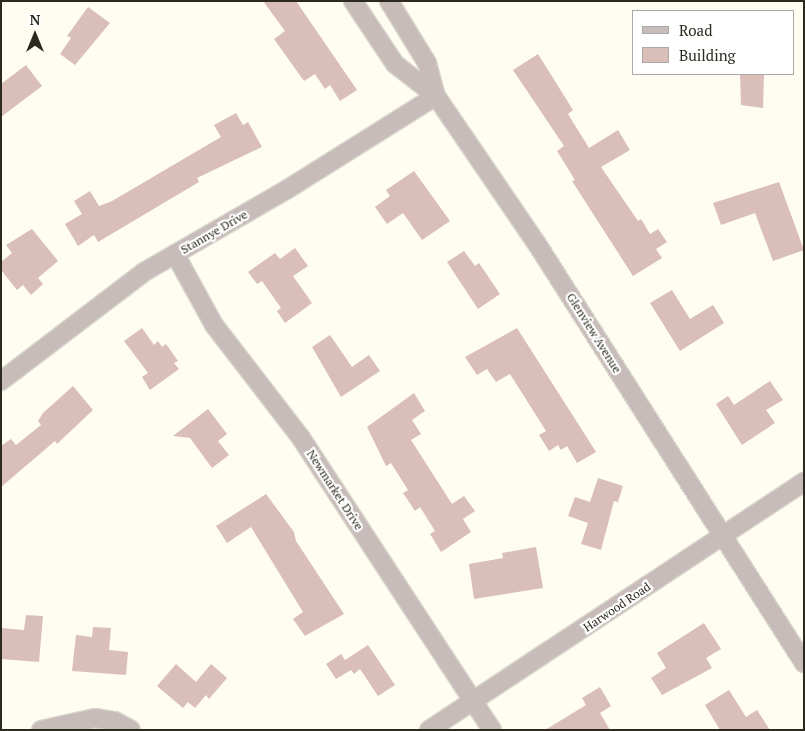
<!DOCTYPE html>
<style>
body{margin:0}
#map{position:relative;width:805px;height:731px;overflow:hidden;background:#fffcf2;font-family:"PT Serif",serif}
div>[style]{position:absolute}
.building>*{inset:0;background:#d9bfb8}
.roads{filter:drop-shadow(1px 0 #d9d6cc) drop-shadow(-1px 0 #d9d6cc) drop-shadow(0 1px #d9d6cc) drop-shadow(0 -1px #d9d6cc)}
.street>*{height:18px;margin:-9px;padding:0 9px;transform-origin:9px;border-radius:9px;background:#c8bcba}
span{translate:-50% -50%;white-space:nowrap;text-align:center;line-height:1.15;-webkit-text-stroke:4.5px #fff;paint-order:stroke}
.street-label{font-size:12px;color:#2c2920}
.frame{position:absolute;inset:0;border:2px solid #2c2920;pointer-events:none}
.legend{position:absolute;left:632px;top:10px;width:162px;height:65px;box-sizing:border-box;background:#fff;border:1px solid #aba9a6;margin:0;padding:6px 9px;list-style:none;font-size:15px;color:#2c2920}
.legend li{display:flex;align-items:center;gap:10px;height:25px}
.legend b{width:25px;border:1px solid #aba9a6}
.north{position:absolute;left:10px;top:10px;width:50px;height:50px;-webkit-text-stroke:4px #fff;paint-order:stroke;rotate:0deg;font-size:14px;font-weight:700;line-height:20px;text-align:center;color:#2c2920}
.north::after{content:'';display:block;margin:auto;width:18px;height:22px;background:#2c2920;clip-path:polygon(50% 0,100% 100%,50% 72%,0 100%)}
</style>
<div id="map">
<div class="building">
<i style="clip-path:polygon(263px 1px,296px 1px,357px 90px,340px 101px,330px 85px,325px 89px,315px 74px,304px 81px,274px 39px,285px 31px)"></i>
<i style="clip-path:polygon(88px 7px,110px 23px,75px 65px,60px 54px,71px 38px,67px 36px)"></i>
<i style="clip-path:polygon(538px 54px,573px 110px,568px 114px,589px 148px,618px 130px,630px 150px,601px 167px,638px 221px,641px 219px,650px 234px,658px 229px,667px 242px,656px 249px,662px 258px,633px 276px,572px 181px,575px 180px,557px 151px,564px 146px,513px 70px)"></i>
<i style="clip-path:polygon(26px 65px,42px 86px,1px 117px,1px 84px)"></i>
<i style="clip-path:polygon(740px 74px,764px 74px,763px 108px,741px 105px)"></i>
<i style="clip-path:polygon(236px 113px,243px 125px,248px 122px,262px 147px,197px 178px,199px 182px,98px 242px,94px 235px,78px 246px,65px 224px,82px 214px,74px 201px,90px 191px,99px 206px,112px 201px,221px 137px,214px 125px)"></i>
<i style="clip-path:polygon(414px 171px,450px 221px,422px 240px,403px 213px,387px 224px,375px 207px,390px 196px,386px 190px)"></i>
<i style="clip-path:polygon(779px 182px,804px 250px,773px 261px,755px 213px,721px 225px,713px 203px)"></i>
<i style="clip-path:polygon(32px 229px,58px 261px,38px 278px,43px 284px,31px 295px,23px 285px,17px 290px,1px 270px,1px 262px,12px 253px,6px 245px)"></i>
<i style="clip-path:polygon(295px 248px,308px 266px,293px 276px,312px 303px,285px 323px,277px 311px,281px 308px,262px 281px,257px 284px,248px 272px,275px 253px,280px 259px)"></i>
<i style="clip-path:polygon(464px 251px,475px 266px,479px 263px,500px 294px,478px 309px,447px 262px)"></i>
<i style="clip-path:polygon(672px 290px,690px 319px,713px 305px,724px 323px,680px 351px,650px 303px)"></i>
<i style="clip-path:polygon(142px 328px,154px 345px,158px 341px,162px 347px,166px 344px,178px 361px,174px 363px,179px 369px,150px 390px,142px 377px,148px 373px,124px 341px)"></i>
<i style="clip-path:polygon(517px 328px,596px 452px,577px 463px,567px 446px,561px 450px,558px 445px,549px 451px,539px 435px,546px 431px,510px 374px,496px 382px,487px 369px,477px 375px,465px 357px)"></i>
<i style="clip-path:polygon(330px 335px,352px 367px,369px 355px,380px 371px,341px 397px,312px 347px)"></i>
<i style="clip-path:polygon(770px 381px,783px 400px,766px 410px,775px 423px,742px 445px,716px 404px,728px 396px,734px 405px)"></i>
<i style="clip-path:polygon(73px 386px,93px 410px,57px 444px,55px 441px,1px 487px,1px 446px,11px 439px,16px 445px,41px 425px,38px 421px,43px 413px)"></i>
<i style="clip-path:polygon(414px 393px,425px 411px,412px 420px,421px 434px,411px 440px,452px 504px,464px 496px,475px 511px,463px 519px,471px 532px,441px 552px,430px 534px,435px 531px,420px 507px,415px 511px,403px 493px,408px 490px,391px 463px,386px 466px,367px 427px)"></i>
<i style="clip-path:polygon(208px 409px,227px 434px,218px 441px,229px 455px,212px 468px,190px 438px,173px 436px)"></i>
<i style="clip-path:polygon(598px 478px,623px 486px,618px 502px,614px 501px,601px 550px,581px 544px,588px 523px,568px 516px,575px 497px,590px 502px)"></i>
<i style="clip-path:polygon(266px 494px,294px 532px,296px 541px,344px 614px,305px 636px,293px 619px,303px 612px,251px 527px,227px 543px,216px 526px)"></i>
<i style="clip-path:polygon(536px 547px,543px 588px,474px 599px,469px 564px,503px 558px,502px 553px)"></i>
<i style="clip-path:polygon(26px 615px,43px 616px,39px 662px,1px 659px,1px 628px,24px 630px)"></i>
<i style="clip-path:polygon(704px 623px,721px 649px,706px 658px,712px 668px,662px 695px,651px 678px,666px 668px,657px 653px)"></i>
<i style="clip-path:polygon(93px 627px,111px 628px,109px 650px,128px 652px,126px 675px,72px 671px,76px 635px,92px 637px)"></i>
<i style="clip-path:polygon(368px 645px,395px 685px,378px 696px,360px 669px,354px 674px,351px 670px,336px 679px,326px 664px,341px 654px,345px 660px)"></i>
<i style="clip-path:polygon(176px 664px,196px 682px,211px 664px,227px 678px,209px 699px,206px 695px,195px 708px,188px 702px,183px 708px,157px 686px)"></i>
<i style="clip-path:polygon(600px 687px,611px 706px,600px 713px,610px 730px,545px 730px,586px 705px,582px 698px)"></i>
<i style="clip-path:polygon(729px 690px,746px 717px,757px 710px,770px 730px,720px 730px,705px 705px)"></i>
</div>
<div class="roads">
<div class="street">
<i style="left:353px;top:1px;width:76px;rotate:56.3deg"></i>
<i style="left:395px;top:64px;width:52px;rotate:38deg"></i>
<i style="left:389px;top:1px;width:73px;rotate:58.5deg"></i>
<i style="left:427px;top:63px;width:34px;rotate:75deg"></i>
<i style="left:436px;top:96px;width:179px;rotate:55.7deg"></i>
<i style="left:537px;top:244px;width:497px;rotate:57.5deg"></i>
<i style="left:175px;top:254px;width:81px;rotate:61.2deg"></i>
<i style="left:214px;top:325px;width:143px;rotate:52.4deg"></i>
<i style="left:301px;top:438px;width:349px;rotate:56.8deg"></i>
<i style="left:1px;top:381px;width:180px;rotate:-37.3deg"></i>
<i style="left:144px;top:272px;width:164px;rotate:-30deg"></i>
<i style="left:286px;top:190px;width:177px;rotate:-32.1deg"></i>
<i style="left:41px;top:730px;width:55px;rotate:-12.5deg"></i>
<i style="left:95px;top:718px;width:20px;rotate:9deg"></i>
<i style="left:115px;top:721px;width:18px;rotate:29deg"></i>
<i style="left:429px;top:730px;width:450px;rotate:-33.5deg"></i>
</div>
</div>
<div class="street-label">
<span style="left:214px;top:232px;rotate:-30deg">Stannye Drive</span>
<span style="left:594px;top:333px;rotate:58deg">Glenview Avenue</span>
<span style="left:335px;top:490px;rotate:57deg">Newmarket Drive</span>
<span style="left:617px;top:607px;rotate:-34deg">Harwood Road</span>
</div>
<div class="frame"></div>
<ul class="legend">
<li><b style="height:6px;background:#c8bcba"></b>Road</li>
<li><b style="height:14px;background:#d9bfb8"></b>Building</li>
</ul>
<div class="north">N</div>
</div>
